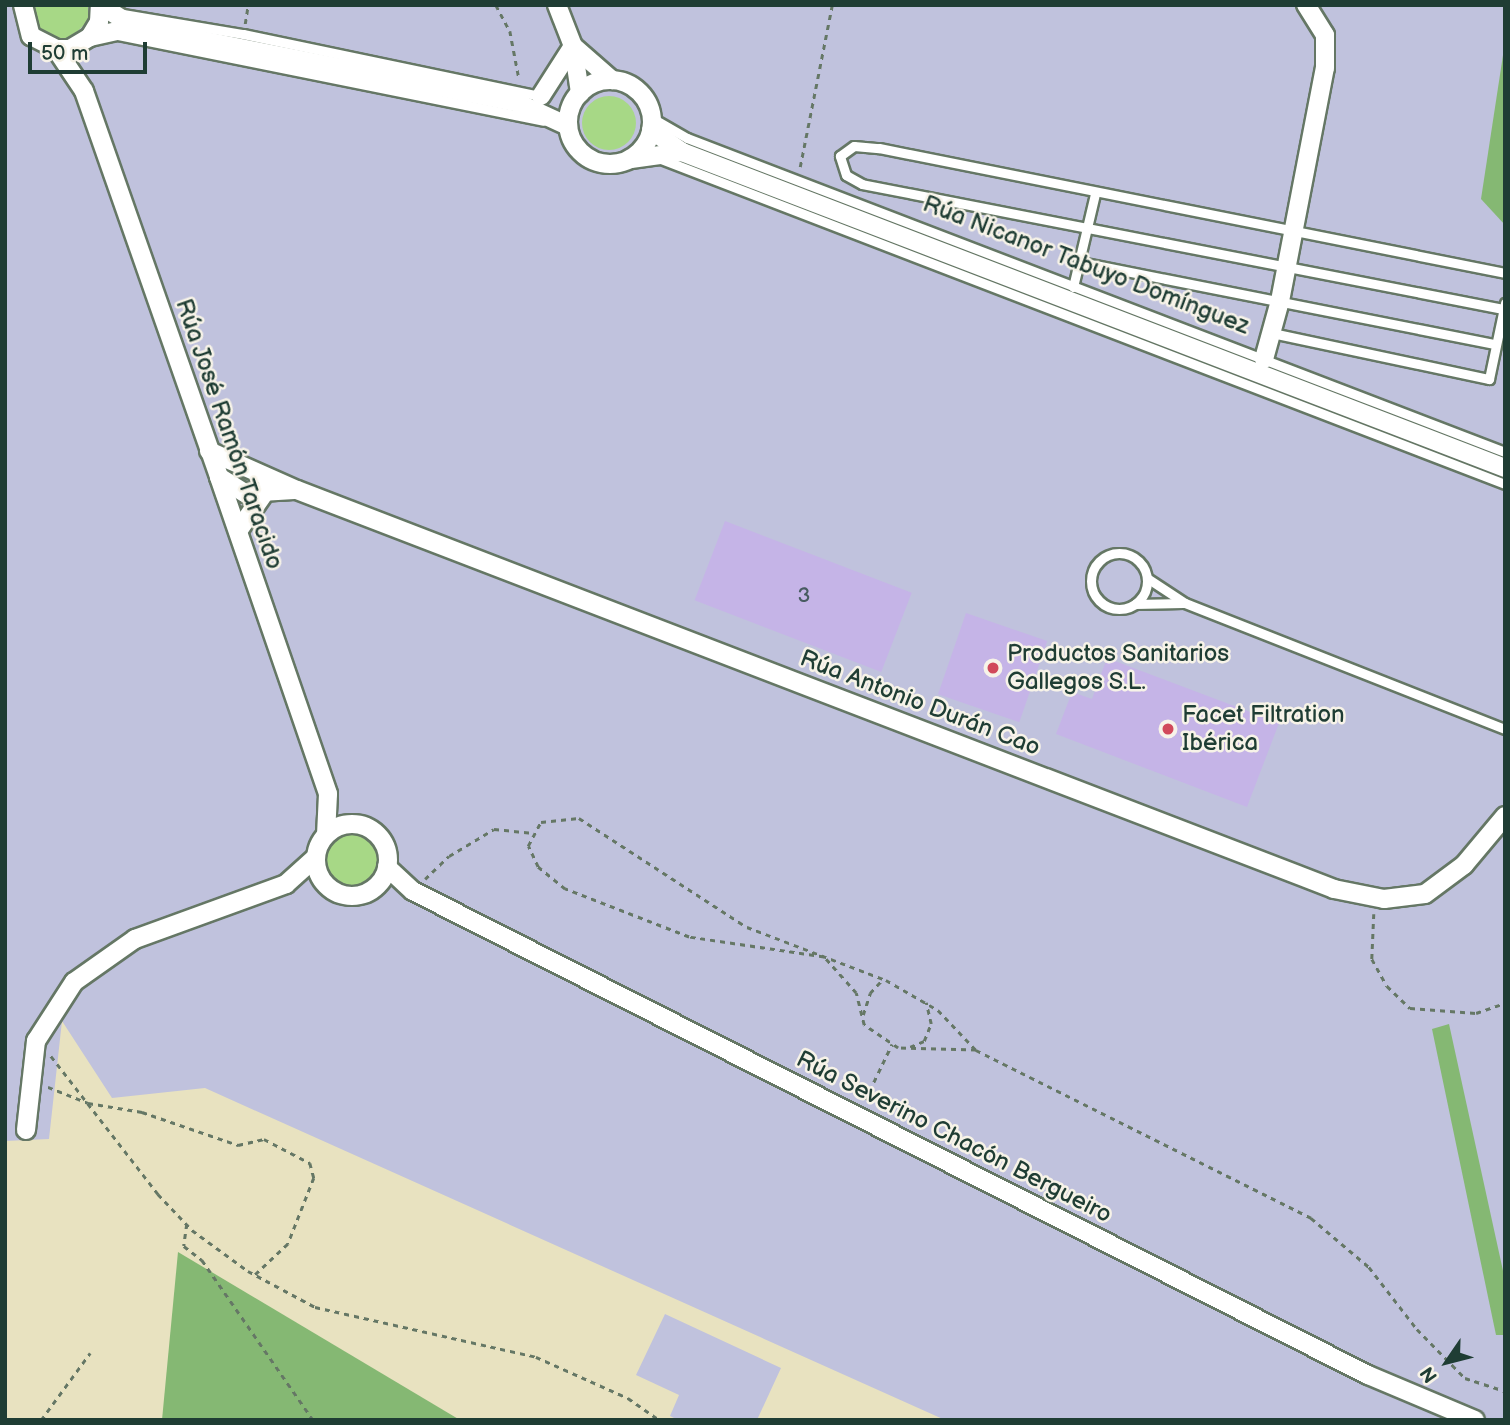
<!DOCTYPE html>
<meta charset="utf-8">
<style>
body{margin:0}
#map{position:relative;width:1510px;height:1425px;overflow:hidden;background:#e8e2c0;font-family:"Balsamiq Sans",sans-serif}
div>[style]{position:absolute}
.industrial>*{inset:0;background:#c0c2dd}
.green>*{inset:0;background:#a7d886}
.round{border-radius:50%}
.forest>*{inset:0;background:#85b873}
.building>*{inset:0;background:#c5b4e7;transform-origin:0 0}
.path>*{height:2.5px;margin-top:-1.25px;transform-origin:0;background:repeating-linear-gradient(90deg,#657765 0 5px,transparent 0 10px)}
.roads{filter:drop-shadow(2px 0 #657765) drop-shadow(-2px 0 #657765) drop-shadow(0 2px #657765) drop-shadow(0 -2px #657765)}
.lane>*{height:9px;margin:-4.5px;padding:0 4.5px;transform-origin:4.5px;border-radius:4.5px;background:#fff}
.lane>.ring{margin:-4.5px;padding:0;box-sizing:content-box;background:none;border:9px solid #fff;border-radius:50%}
.street>*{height:18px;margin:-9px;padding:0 9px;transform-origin:9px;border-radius:9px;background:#fff}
.street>.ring{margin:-9px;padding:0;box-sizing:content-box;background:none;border:18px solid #fff;border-radius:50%}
.dots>*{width:19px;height:19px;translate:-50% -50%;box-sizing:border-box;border:4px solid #f7f3e8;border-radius:50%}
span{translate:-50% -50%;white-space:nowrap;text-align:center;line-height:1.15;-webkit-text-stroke:5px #f7f3e8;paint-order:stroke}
.number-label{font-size:21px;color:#485b61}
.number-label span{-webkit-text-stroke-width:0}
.street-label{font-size:24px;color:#1f3d34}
.poi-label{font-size:24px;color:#1f3d34}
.left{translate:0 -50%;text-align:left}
.frame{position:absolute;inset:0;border:7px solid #1f3d34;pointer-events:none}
.north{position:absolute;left:1412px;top:1327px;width:70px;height:70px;-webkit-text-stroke:5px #f7f3e8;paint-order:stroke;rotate:235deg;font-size:19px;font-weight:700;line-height:28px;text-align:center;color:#1f3d34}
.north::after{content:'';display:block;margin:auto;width:24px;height:32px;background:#1f3d34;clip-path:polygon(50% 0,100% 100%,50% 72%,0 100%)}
.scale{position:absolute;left:28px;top:42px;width:119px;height:32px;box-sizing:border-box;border:4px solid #1f3d34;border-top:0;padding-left:9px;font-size:21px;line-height:24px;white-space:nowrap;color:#1f3d34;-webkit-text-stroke:5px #f7f3e8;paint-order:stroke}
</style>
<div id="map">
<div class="industrial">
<i style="clip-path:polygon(5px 5px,1505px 5px,1505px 1420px,945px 1420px,205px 1088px,112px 1098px,62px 1021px,49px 1139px,5px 1141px)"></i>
<i style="clip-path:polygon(665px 1314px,781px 1368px,757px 1420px,678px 1420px,670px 1416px,679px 1395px,636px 1375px)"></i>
</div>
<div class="green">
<i style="clip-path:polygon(35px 5px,88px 5px,88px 21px,70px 39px,51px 38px,37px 25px)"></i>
<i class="round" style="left:582px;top:96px;width:54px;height:54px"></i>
<i class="round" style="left:326px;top:833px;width:54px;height:54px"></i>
</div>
<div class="forest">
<i style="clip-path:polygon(1505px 42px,1505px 225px,1481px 199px)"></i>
<i style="clip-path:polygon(1449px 1024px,1505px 1280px,1505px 1335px,1496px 1335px,1432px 1029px)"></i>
<i style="clip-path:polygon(178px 1252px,460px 1420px,162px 1420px)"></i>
</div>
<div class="building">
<i style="left:725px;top:521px;width:200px;height:85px;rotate:21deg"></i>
<i style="left:966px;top:613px;width:86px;height:86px;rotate:19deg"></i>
<i style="clip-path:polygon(1107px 658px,1279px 723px,1247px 807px,1056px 734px,1072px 692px,1092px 699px)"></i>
</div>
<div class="path">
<i style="left:496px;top:5px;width:30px;rotate:62deg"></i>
<i style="left:510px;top:31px;width:48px;rotate:79.2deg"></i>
<i style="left:245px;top:24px;width:19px;rotate:-81deg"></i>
<i style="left:800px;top:167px;width:165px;rotate:-78.8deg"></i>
<i style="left:425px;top:879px;width:33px;rotate:-44deg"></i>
<i style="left:449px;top:856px;width:52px;rotate:-31deg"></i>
<i style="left:494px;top:829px;width:40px;rotate:5.7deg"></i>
<i style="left:1374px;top:914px;width:45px;rotate:92.5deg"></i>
<i style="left:1372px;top:959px;width:31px;rotate:61deg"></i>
<i style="left:1387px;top:986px;width:32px;rotate:44deg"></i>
<i style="left:1410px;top:1008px;width:66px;rotate:4.3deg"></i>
<i style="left:1476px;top:1013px;width:31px;rotate:-19deg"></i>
<i style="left:863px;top:1015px;width:23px;rotate:-72deg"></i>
<i style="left:870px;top:993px;width:19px;rotate:-47deg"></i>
<i style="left:910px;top:1047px;width:15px;rotate:-23deg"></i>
<i style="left:924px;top:1041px;width:18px;rotate:-68deg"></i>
<i style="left:931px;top:1024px;width:22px;rotate:-103deg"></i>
<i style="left:976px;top:1050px;width:78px;rotate:-178.5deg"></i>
<i style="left:898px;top:1048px;width:41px;rotate:-145.9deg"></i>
<i style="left:864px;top:1025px;width:33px;rotate:-104deg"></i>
<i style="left:856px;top:993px;width:48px;rotate:-131.6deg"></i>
<i style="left:824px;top:957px;width:136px;rotate:-171.6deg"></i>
<i style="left:689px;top:937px;width:133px;rotate:-158.8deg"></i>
<i style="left:565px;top:889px;width:35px;rotate:-141deg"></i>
<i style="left:538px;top:867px;width:23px;rotate:-115deg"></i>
<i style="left:528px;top:846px;width:27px;rotate:-62deg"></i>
<i style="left:541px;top:822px;width:38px;rotate:-6deg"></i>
<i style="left:579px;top:818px;width:200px;rotate:33deg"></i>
<i style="left:747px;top:927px;width:149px;rotate:20.9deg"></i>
<i style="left:886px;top:980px;width:60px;rotate:30deg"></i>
<i style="left:938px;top:1010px;width:55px;rotate:46.5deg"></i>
<i style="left:976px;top:1050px;width:375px;rotate:26.6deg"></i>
<i style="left:1311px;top:1218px;width:76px;rotate:40.2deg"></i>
<i style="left:1369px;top:1267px;width:78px;rotate:52.3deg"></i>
<i style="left:1417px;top:1329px;width:69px;rotate:45.6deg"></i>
<i style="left:1465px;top:1378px;width:42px;rotate:18deg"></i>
<i style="left:51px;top:1056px;width:175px;rotate:52.2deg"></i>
<i style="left:158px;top:1194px;width:50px;rotate:46.6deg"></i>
<i style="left:192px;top:1230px;width:69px;rotate:36.2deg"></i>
<i style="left:248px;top:1271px;width:76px;rotate:28.2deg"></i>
<i style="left:315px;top:1307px;width:227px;rotate:12.7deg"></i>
<i style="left:536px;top:1357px;width:101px;rotate:24deg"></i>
<i style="left:628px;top:1398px;width:38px;rotate:35deg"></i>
<i style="left:48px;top:1087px;width:43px;rotate:21.8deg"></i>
<i style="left:88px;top:1103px;width:55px;rotate:9.5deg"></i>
<i style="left:142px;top:1112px;width:102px;rotate:19deg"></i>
<i style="left:238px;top:1145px;width:27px;rotate:-13deg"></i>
<i style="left:264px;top:1139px;width:52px;rotate:27.6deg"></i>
<i style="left:310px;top:1163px;width:16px;rotate:75deg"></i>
<i style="left:314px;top:1178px;width:71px;rotate:111.5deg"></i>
<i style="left:288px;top:1244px;width:45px;rotate:136.8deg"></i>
<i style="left:865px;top:1100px;width:62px;rotate:-64.3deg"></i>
<i style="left:187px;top:1224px;width:22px;rotate:98deg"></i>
<i style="left:184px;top:1246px;width:23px;rotate:38deg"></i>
<i style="left:202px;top:1260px;width:195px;rotate:55.2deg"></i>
<i style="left:41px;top:1420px;width:83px;rotate:-53.8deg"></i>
</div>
<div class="roads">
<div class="lane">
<i style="left:123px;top:14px;width:122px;rotate:9.5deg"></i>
<i style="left:243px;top:34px;width:304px;rotate:11.8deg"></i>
<i style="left:118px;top:35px;width:434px;rotate:11.4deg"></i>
<i style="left:652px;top:118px;width:40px;rotate:29.7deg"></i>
<i style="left:687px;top:138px;width:876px;rotate:21deg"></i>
<i style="left:661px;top:159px;width:904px;rotate:21.06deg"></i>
<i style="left:1080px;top:262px;width:424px;rotate:11.2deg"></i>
<i style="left:1073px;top:287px;width:96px;rotate:-76.7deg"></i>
<i style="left:1503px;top:309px;width:653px;rotate:-168.97deg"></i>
<i style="left:862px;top:184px;width:18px;rotate:-151deg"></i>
<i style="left:846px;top:175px;width:20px;rotate:-108deg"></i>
<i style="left:840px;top:156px;width:17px;rotate:-36deg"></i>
<i style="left:854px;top:146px;width:25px;rotate:5deg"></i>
<i style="left:879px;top:148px;width:638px;rotate:11.29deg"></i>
<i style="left:1272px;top:333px;width:222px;rotate:12deg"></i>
<i style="left:1489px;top:379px;width:78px;rotate:-78.1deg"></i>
<i class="ring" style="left:1091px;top:553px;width:47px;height:47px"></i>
<i style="left:1147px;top:578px;width:45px;rotate:33.3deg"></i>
<i style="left:1185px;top:603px;width:344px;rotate:21.5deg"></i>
<i style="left:1135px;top:604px;width:48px;rotate:-1.2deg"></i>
</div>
<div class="street">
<i style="left:23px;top:5px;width:32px;rotate:76deg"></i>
<i style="left:31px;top:36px;width:28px;rotate:27deg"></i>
<i style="left:56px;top:49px;width:14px"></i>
<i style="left:70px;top:49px;width:23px;rotate:-31deg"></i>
<i style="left:90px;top:37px;width:17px;rotate:-59deg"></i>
<i style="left:99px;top:22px;width:17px;rotate:-87deg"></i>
<i style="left:100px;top:5px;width:41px;rotate:32.2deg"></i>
<i style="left:135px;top:27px;width:390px;rotate:11.2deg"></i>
<i style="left:518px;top:103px;width:55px;rotate:24.7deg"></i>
<i style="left:557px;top:5px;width:44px;rotate:68.7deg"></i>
<i style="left:573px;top:46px;width:48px;rotate:81.5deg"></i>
<i style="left:90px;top:37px;width:46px;rotate:-12.5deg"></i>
<i style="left:573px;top:46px;width:52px;rotate:41.1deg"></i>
<i style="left:56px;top:49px;width:50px;rotate:56.3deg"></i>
<i style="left:84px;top:91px;width:409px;rotate:70.7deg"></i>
<i style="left:219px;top:477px;width:335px;rotate:71deg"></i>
<i style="left:328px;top:794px;width:41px;rotate:92.8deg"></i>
<i class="ring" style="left:568px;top:80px;width:66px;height:66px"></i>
<i style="left:541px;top:96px;width:59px;rotate:-57.4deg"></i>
<i style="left:651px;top:130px;width:38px;rotate:35deg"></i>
<i style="left:682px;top:152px;width:882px;rotate:21deg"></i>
<i style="left:631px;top:159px;width:51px;rotate:-7.8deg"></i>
<i style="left:1264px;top:359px;width:60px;rotate:-74.6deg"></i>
<i style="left:1280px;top:301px;width:237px;rotate:-79.1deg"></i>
<i style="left:1325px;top:68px;width:33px;rotate:-90deg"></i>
<i style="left:1325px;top:35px;width:36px;rotate:-122deg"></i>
<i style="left:209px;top:451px;width:96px;rotate:23.9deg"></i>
<i style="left:297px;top:490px;width:1111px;rotate:21.04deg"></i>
<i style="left:1334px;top:889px;width:51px;rotate:11.3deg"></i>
<i style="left:1384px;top:899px;width:41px;rotate:-7deg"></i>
<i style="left:1425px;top:894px;width:49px;rotate:-36.6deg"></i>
<i style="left:1464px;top:865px;width:64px;rotate:-50.1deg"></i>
<i style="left:219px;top:477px;width:31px;rotate:32deg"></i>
<i style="left:245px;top:493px;width:49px;rotate:-3.5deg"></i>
<i style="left:238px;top:531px;width:44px;rotate:-55.2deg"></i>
<i class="ring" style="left:316px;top:824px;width:54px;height:54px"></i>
<i style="left:387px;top:867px;width:35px;rotate:43deg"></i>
<i style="left:413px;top:891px;width:1071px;rotate:26.88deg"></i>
<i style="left:1368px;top:1375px;width:116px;rotate:22.8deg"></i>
<i style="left:26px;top:1130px;width:90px;rotate:-83.6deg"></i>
<i style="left:36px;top:1041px;width:70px;rotate:-57.2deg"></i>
<i style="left:74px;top:982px;width:75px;rotate:-35.2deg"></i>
<i style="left:135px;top:939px;width:161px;rotate:-20deg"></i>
<i style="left:286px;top:884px;width:40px;rotate:-42deg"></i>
</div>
</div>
<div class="dots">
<i style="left:993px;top:668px;background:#d1495b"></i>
<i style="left:1168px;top:729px;background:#d1495b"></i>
</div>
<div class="number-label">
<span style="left:804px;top:596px">3</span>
</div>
<div class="street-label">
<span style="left:1086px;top:265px;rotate:21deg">Rúa Nicanor Tabuyo Domínguez</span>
<span style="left:229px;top:434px;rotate:71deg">Rúa José Ramón Taracido</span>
<span style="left:920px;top:703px;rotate:21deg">Rúa Antonio Durán Cao</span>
<span style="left:954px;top:1137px;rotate:27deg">Rúa Severino Chacón Bergueiro</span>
</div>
<div class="poi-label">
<span class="left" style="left:1007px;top:668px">Productos Sanitarios<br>Gallegos S.L.</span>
<span class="left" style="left:1182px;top:729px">Facet Filtration<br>Ibérica</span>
</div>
<div class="frame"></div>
<div class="north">N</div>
<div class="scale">50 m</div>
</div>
